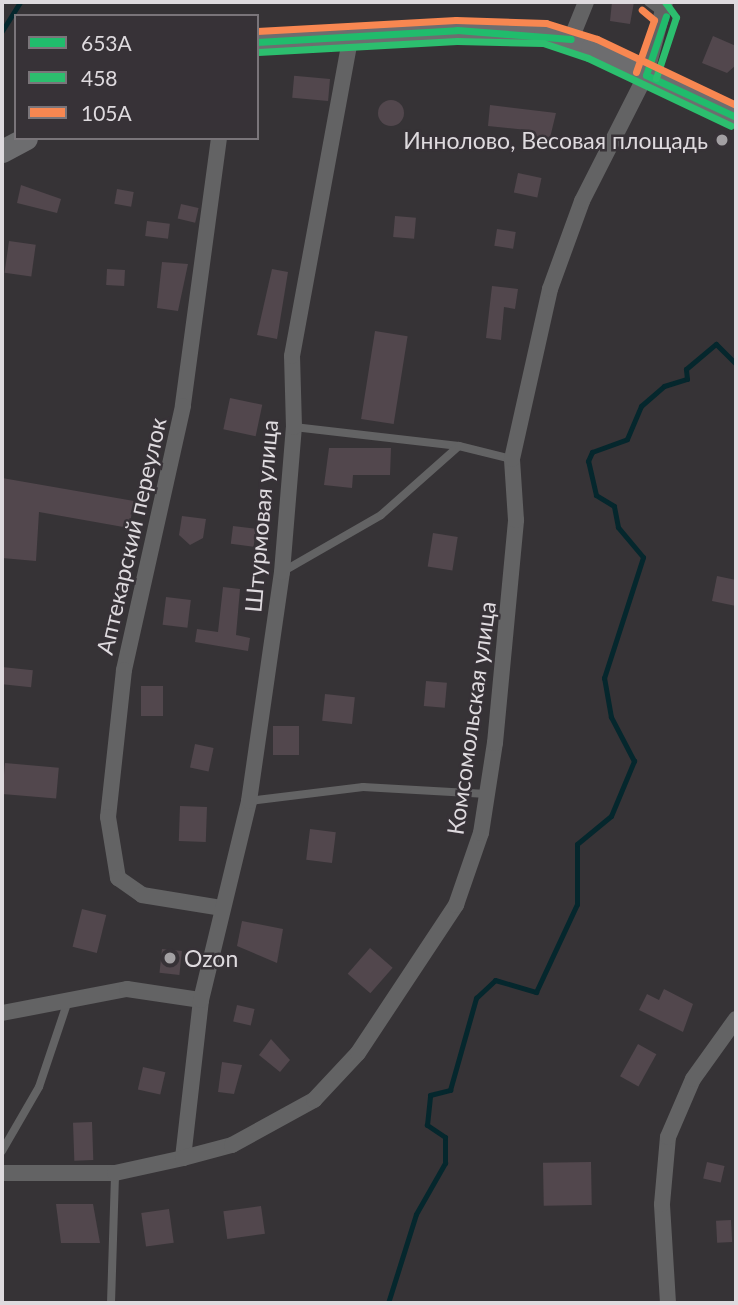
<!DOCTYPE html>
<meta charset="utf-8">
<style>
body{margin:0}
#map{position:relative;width:738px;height:1305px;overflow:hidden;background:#363336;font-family:Lato,sans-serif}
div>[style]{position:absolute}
.stream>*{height:5px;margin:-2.5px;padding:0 2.5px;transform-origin:2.5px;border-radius:2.5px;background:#05272d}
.building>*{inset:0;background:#52474d;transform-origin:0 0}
.round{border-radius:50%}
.service>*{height:8px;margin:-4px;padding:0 4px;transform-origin:4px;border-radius:4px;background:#636364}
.minor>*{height:16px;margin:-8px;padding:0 8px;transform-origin:8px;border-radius:8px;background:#636364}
.secondary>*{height:23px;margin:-11.5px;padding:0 11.5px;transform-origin:11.5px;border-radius:11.5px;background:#6d6d6f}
.bus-1>*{height:7px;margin:-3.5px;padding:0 3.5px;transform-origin:3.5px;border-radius:3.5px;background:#20bc6c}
.bus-2>*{height:7px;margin:-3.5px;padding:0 3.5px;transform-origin:3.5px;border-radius:3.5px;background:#2cbe6e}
.bus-3>*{height:7px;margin:-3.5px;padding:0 3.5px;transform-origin:3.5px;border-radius:3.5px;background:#f88751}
.dots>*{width:19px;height:19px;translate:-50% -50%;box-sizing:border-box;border:4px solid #373237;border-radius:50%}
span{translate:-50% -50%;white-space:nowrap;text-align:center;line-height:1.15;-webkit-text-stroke:5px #373237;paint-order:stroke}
.poi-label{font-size:23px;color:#dedade}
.right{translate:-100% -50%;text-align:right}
.left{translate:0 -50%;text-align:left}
.street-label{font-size:23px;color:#dedade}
.frame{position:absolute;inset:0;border:4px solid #dedade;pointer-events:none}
.legend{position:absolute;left:14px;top:14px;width:245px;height:126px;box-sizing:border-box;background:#373237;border:2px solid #7a757a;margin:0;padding:9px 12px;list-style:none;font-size:21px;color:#dedade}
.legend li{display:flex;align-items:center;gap:14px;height:35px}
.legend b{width:35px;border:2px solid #7a757a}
</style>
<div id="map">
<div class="stream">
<i style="left:2px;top:31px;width:34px;rotate:-58deg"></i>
<i style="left:388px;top:1303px;width:93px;rotate:-72.5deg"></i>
<i style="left:416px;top:1214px;width:59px;rotate:-60.4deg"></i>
<i style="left:445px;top:1163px;width:26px;rotate:-90deg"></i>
<i style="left:445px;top:1137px;width:22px;rotate:-146deg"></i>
<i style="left:427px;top:1125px;width:30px;rotate:-84deg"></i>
<i style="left:430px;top:1095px;width:21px;rotate:-14deg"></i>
<i style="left:450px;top:1090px;width:96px;rotate:-74.2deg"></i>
<i style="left:476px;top:998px;width:26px;rotate:-43deg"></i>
<i style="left:495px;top:980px;width:43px;rotate:16.3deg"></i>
<i style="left:536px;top:992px;width:97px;rotate:-65deg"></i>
<i style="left:577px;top:904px;width:60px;rotate:-90deg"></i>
<i style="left:577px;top:844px;width:44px;rotate:-39.5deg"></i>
<i style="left:611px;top:816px;width:60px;rotate:-67.3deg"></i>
<i style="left:634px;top:761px;width:50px;rotate:-117.6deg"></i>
<i style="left:611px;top:717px;width:40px;rotate:-100deg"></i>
<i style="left:604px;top:678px;width:127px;rotate:-72.1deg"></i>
<i style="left:643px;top:557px;width:39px;rotate:-130deg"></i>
<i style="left:618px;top:527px;width:21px;rotate:-101deg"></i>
<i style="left:614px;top:506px;width:21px;rotate:-149deg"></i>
<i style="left:596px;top:495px;width:35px;rotate:-103deg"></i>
<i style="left:588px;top:461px;width:10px;rotate:-66deg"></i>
<i style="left:592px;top:452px;width:37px;rotate:-20deg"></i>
<i style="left:627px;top:439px;width:36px;rotate:-67deg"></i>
<i style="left:641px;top:406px;width:30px;rotate:-41deg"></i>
<i style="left:664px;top:386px;width:24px;rotate:-17deg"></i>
<i style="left:687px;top:379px;width:10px;rotate:-96deg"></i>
<i style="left:686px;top:369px;width:39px;rotate:-40deg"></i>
<i style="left:716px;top:344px;width:28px;rotate:45deg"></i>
</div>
<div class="building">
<i style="clip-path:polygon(612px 2px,634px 2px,630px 24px,610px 21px)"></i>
<i style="clip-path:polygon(713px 36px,736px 46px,736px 65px,727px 73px,702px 63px)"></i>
<i style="left:330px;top:79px;width:22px;height:36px;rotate:95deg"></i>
<i class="round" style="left:378px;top:100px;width:26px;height:26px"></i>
<i style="clip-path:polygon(490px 105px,556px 113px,548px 146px,524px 140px,527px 130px,488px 126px)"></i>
<i style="left:518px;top:173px;width:24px;height:20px;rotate:12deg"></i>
<i style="clip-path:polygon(21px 185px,61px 199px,57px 213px,17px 203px)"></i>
<i style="left:117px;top:189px;width:17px;height:15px;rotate:10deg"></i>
<i style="left:181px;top:204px;width:18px;height:15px;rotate:13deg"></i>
<i style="left:395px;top:216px;width:21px;height:21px;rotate:5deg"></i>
<i style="left:147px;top:221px;width:23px;height:15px;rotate:7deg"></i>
<i style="left:497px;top:229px;width:19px;height:17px;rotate:9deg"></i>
<i style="left:9px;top:241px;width:27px;height:32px;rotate:8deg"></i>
<i style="clip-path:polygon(162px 262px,188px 264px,178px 311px,157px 308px)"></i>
<i style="left:107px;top:269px;width:18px;height:16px;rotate:3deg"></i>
<i style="clip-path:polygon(272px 269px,288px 272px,277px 339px,257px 335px)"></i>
<i style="clip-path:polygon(492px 286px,518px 289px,515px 309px,504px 307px,501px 340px,486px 338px)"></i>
<i style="left:375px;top:331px;width:33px;height:89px;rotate:9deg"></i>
<i style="left:230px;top:398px;width:33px;height:32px;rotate:12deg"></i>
<i style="clip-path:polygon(329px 448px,391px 448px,390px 475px,353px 475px,352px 488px,324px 485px)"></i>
<i style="clip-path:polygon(2px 478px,134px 501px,129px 528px,39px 512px,36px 561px,2px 558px)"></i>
<i style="clip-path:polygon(182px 516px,206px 519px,203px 538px,190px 545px,179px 535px)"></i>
<i style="left:233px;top:526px;width:23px;height:18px;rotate:7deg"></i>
<i style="left:433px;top:533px;width:25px;height:34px;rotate:9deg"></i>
<i style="clip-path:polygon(717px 576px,736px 580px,736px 606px,712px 601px)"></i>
<i style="clip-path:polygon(223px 587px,240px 589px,236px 635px,250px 638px,248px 651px,195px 642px,197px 629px,218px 632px)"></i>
<i style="left:166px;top:597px;width:25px;height:28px;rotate:7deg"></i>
<i style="left:2px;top:667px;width:31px;height:17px;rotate:6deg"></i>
<i style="left:426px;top:681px;width:21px;height:25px;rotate:5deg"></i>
<i style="left:163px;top:686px;width:30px;height:22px;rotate:90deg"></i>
<i style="left:325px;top:694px;width:30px;height:27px;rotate:6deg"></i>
<i style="left:273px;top:726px;width:26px;height:29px"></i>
<i style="left:195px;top:744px;width:19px;height:24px;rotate:12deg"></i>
<i style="left:5px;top:763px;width:54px;height:31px;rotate:5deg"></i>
<i style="left:180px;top:806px;width:27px;height:35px;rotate:2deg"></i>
<i style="left:310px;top:829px;width:26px;height:31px;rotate:7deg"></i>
<i style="left:82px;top:909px;width:25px;height:39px;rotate:14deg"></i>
<i style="clip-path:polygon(242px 921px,283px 929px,277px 963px,237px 946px)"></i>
<i style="left:370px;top:948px;width:30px;height:34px;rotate:41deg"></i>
<i style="left:162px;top:949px;width:20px;height:24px;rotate:6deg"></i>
<i style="clip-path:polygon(664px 989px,693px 1004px,683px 1032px,639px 1010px,647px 994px,659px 1000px)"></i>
<i style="left:237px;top:1005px;width:18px;height:17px;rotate:13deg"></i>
<i style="clip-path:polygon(271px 1039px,290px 1060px,280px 1072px,259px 1055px)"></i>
<i style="left:638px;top:1044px;width:21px;height:37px;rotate:29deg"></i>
<i style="clip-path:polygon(222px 1062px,242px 1065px,234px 1094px,218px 1092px)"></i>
<i style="left:143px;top:1067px;width:23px;height:23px;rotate:13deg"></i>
<i style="left:92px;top:1122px;width:38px;height:19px;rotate:88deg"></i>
<i style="left:591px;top:1162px;width:43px;height:48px;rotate:89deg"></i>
<i style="left:707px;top:1162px;width:18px;height:17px;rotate:13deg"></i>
<i style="clip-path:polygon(56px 1204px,93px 1204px,100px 1243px,61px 1243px)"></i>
<i style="left:261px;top:1206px;width:28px;height:38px;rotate:82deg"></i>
<i style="left:169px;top:1209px;width:34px;height:28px;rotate:82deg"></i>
<i style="left:731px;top:1220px;width:22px;height:15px;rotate:87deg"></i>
</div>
<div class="service">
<i style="left:648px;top:2px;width:20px;rotate:37deg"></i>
<i style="left:294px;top:427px;width:166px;rotate:6.6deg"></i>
<i style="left:282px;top:572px;width:114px;rotate:-29.9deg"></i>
<i style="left:381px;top:515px;width:104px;rotate:-41.5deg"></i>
<i style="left:459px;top:446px;width:55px;rotate:13.8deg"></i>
<i style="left:249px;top:801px;width:115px;rotate:-7deg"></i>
<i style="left:363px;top:787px;width:124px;rotate:3.2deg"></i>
<i style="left:2px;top:1151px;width:74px;rotate:-60deg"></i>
<i style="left:39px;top:1087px;width:88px;rotate:-71.4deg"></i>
<i style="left:111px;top:1303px;width:130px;rotate:-88.2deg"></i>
</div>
<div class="minor">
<i style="left:571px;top:39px;width:40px;rotate:-68deg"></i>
<i style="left:219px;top:138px;width:270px;rotate:97.7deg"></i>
<i style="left:183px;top:406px;width:271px;rotate:102.6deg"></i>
<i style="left:124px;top:670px;width:148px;rotate:96.2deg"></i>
<i style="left:108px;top:817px;width:62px;rotate:80.7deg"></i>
<i style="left:118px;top:878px;width:29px;rotate:35deg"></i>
<i style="left:142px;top:895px;width:80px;rotate:9.3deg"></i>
<i style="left:2px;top:1013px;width:127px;rotate:-10.9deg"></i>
<i style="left:127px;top:989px;width:75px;rotate:8.5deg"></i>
<i style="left:183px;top:1158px;width:159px;rotate:-83.5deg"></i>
<i style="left:201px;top:1000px;width:205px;rotate:-76.4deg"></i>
<i style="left:249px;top:801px;width:231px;rotate:-81.8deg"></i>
<i style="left:282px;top:572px;width:145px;rotate:-85.3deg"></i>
<i style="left:294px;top:427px;width:71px;rotate:-91.6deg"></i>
<i style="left:292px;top:356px;width:326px;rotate:-79.6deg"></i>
<i style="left:2px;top:1173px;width:113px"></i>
<i style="left:115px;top:1173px;width:70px;rotate:-12.4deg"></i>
<i style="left:183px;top:1158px;width:51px;rotate:-14.9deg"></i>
<i style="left:232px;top:1145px;width:94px;rotate:-28.8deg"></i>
<i style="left:314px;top:1100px;width:64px;rotate:-46.9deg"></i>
<i style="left:358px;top:1053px;width:178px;rotate:-56.5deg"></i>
<i style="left:456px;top:905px;width:76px;rotate:-70.9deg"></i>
<i style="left:481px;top:833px;width:91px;rotate:-81.2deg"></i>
<i style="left:495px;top:743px;width:224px;rotate:-84.6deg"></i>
<i style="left:516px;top:520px;width:61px;rotate:-93.8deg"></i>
<i style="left:512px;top:459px;width:174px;rotate:-77.4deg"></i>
<i style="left:550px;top:289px;width:94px;rotate:-70deg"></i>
<i style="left:582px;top:201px;width:141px;rotate:-63.1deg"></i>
<i style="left:646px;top:75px;width:75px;rotate:-75.4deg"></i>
<i style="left:668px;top:1303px;width:99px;rotate:-93.5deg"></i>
<i style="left:662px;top:1204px;width:67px;rotate:-84.9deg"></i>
<i style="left:668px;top:1137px;width:63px;rotate:-66.7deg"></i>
<i style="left:693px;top:1079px;width:74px;rotate:-54.4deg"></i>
</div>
<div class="secondary">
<i style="left:257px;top:42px;width:200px;rotate:-3.4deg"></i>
<i style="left:457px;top:30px;width:88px;rotate:2deg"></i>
<i style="left:545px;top:33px;width:49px;rotate:17.7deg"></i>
<i style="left:592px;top:48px;width:160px;rotate:25.6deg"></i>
<i style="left:2px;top:151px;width:27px;rotate:-28deg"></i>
</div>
<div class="bus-1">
<i style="left:257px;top:42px;width:200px;rotate:-3.4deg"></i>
<i style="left:457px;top:30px;width:114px;rotate:4.5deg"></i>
<i style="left:646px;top:75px;width:99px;rotate:25deg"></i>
<i style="left:646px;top:75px;width:62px;rotate:-71.3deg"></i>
</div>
<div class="bus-2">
<i style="left:258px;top:52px;width:199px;rotate:-3.2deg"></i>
<i style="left:457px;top:41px;width:86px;rotate:1.3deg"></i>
<i style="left:543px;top:43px;width:47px;rotate:18.4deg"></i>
<i style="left:588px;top:58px;width:158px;rotate:25.4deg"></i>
<i style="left:656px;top:78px;width:64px;rotate:-71.8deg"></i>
<i style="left:676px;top:17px;width:19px;rotate:-126deg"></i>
</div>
<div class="bus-3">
<i style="left:257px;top:31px;width:199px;rotate:-3.2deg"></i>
<i style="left:456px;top:20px;width:90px;rotate:1.9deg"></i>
<i style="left:546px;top:23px;width:53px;rotate:17.4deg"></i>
<i style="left:597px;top:39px;width:154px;rotate:25.4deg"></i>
<i style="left:636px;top:72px;width:55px;rotate:-70.9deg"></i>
<i style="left:654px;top:20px;width:16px;rotate:-140deg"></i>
</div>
<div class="dots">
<i style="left:722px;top:140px;background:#a3a0a3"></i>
<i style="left:170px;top:958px;background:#a3a0a3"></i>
</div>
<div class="poi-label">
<span class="right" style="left:708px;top:140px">Иннолово, Весовая площадь</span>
<span class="left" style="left:184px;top:958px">Ozon</span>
</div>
<div class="street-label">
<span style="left:261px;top:516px;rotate:-85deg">Штурмовая улица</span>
<span style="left:131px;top:536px;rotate:-77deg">Аптекарский переулок</span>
<span style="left:471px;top:718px;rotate:-82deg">Комсомольская улица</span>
</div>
<div class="frame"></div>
<ul class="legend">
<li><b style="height:9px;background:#20bc6c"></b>653А</li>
<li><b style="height:9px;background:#2cbe6e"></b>458</li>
<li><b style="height:9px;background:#f88751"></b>105А</li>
</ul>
</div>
